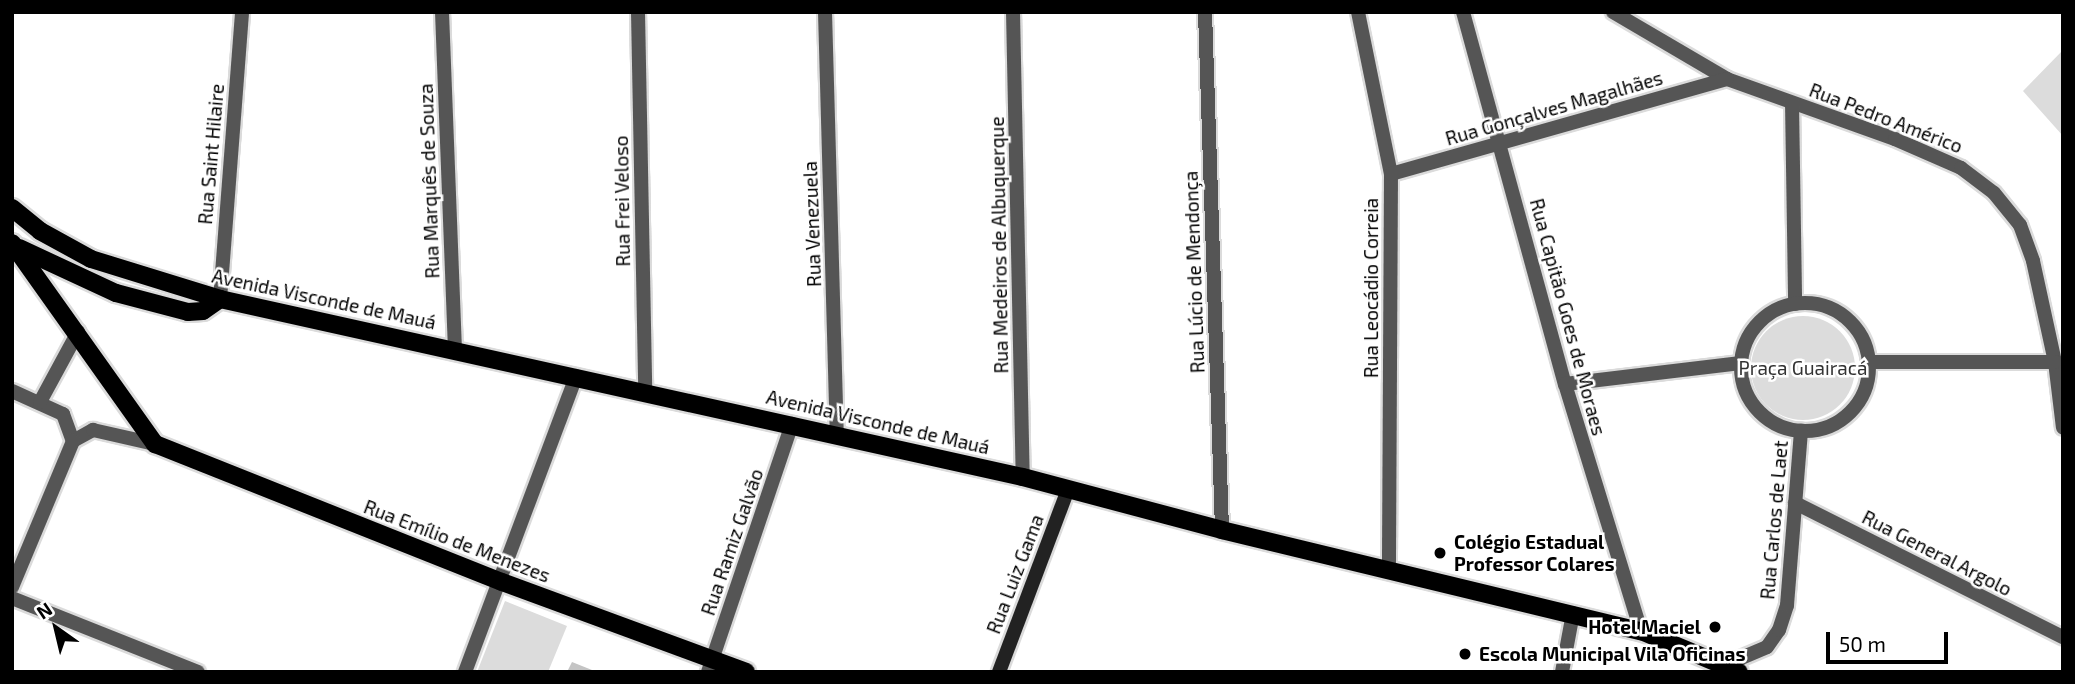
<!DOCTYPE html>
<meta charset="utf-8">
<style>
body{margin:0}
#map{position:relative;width:2075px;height:684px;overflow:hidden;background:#fff;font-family:"Exo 2",sans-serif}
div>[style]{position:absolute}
.green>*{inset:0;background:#dcdcdc}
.round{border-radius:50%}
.building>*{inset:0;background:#c4c4c4}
.roads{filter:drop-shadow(2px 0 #dbdbdb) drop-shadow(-2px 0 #dbdbdb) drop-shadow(0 2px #dbdbdb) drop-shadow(0 -2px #dbdbdb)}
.street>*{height:14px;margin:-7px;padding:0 7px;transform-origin:7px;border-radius:7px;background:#555}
.street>.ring{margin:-7px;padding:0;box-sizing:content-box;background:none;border:14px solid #555;border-radius:50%}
.secondary>*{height:14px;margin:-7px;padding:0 7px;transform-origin:7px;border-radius:7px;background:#222}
.primary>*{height:18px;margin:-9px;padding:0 9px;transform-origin:9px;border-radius:9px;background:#000}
.dots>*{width:19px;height:19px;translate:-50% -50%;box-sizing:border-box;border:4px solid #fff;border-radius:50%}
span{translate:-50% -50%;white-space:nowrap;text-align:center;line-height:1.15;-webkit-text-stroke:5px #fff;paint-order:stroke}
.street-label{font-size:19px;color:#000}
.park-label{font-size:19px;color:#333}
.poi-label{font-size:19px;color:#000;font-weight:700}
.left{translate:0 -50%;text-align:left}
.right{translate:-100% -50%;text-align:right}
.frame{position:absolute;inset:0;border:14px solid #000;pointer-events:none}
.north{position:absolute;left:21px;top:593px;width:70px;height:70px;-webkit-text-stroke:5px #fff;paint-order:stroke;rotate:326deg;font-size:19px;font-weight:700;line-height:28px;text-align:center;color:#000}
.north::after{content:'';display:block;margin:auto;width:24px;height:32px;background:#000;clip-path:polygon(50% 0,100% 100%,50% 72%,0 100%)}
.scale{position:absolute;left:1826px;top:632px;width:122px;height:32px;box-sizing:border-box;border:4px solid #000;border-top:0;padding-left:9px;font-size:21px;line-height:24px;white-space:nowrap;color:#000;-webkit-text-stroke:5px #fff;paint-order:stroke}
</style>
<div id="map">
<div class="green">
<i style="clip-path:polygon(2063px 50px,2063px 136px,2023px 91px)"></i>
<i class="round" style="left:1751px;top:316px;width:104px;height:104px"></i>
<i style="clip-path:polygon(505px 601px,567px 626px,548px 672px,477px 672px)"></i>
</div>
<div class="building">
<i style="clip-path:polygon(572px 662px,597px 672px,567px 672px)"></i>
</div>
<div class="roads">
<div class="street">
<i style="left:442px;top:12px;width:336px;rotate:87.8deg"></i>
<i style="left:638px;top:12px;width:378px;rotate:88.9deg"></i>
<i style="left:825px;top:12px;width:422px;rotate:88.4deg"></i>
<i style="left:1013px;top:12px;width:465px;rotate:88.8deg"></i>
<i style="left:1205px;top:12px;width:518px;rotate:88.12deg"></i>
<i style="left:1358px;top:12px;width:165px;rotate:78.5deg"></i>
<i style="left:1391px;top:174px;width:394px;rotate:90.3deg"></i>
<i style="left:1463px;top:12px;width:386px;rotate:74.7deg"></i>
<i style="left:1565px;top:384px;width:258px;rotate:72.9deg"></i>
<i style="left:1613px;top:12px;width:132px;rotate:30.4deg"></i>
<i style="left:1727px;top:79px;width:178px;rotate:19.7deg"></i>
<i style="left:1895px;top:139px;width:72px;rotate:23.7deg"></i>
<i style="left:1961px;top:168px;width:41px;rotate:37.1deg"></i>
<i style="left:1994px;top:193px;width:41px;rotate:50.9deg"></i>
<i style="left:2020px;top:225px;width:38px;rotate:70deg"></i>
<i style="left:2033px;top:261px;width:103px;rotate:77.7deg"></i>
<i style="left:2055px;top:362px;width:66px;rotate:83.1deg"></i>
<i style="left:1792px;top:103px;width:201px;rotate:89.1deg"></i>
<i style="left:1391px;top:174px;width:349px;rotate:-15.8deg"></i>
<i style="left:220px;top:299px;width:288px;rotate:-85.6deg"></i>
<i class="ring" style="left:1741px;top:303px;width:114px;height:114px"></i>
<i style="left:1869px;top:362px;width:186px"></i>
<i style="left:1565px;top:384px;width:177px;rotate:-6.8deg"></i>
<i style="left:12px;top:391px;width:56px;rotate:24.3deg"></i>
<i style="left:63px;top:414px;width:29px;rotate:70deg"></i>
<i style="left:40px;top:402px;width:80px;rotate:-61.5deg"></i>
<i style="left:73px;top:441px;width:23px;rotate:-29deg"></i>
<i style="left:93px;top:430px;width:64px;rotate:12.7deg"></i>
<i style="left:1795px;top:503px;width:300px;rotate:26.6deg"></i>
<i style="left:12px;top:587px;width:158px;rotate:-67.3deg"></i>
<i style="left:12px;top:598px;width:200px;rotate:21.7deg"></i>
<i style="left:1727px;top:664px;width:43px;rotate:-23deg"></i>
<i style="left:1767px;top:647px;width:21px;rotate:-55deg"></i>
<i style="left:1779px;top:630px;width:26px;rotate:-72deg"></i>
<i style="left:1787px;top:605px;width:175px;rotate:-85.4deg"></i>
<i style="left:465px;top:672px;width:316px;rotate:-69.4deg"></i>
<i style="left:708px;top:672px;width:262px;rotate:-71.3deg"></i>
<i style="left:1562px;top:672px;width:60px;rotate:-79.4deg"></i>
</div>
<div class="secondary">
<i style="left:999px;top:672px;width:196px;rotate:-69.3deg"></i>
</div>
<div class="primary">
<i style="left:12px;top:208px;width:36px;rotate:39deg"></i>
<i style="left:40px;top:231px;width:58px;rotate:28.8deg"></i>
<i style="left:91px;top:259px;width:135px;rotate:17.2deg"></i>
<i style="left:220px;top:299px;width:822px;rotate:12.5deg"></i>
<i style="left:1023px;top:477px;width:206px;rotate:14.9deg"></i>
<i style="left:1222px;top:530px;width:431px;rotate:13.6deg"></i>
<i style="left:1641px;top:631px;width:106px;rotate:22.7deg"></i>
<i style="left:12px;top:243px;width:247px;rotate:54.6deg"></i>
<i style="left:155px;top:444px;width:373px;rotate:21.7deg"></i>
<i style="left:502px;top:582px;width:260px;rotate:20.2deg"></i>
<i style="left:19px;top:248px;width:107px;rotate:24.9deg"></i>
<i style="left:116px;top:293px;width:74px;rotate:14.8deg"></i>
<i style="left:188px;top:312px;width:15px;rotate:-4deg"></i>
<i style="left:203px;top:311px;width:21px;rotate:-35deg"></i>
</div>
</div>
<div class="dots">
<i style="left:1440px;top:553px;background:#000"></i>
<i style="left:1715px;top:627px;background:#000"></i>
<i style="left:1465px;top:654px;background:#000"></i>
</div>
<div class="street-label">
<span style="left:1554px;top:108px;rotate:-16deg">Rua Gonçalves Magalhães</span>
<span style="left:1886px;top:118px;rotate:21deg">Rua Pedro Américo</span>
<span style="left:211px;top:154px;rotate:-85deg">Rua Saint Hilaire</span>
<span style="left:429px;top:181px;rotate:-92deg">Rua Marquês de Souza</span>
<span style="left:622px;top:201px;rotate:-91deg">Rua Frei Veloso</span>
<span style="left:812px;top:224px;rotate:-92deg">Rua Venezuela</span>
<span style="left:999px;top:245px;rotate:-91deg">Rua Medeiros de Albuquerque</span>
<span style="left:1194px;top:272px;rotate:-92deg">Rua Lúcio de Mendonça</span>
<span style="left:1371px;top:288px;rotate:-90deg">Rua Leocádio Correia</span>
<span style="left:324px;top:299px;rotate:12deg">Avenida Visconde de Mauá</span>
<span style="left:1568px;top:317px;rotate:75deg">Rua Capitão Goes de Moraes</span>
<span style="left:878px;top:422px;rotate:13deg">Avenida Visconde de Mauá</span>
<span style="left:1774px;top:520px;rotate:-85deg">Rua Carlos de Laet</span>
<span style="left:457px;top:541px;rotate:21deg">Rua Emílio de Menezes</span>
<span style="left:732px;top:542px;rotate:-71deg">Rua Ramiz Galvão</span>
<span style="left:1937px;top:553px;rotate:27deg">Rua General Argolo</span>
<span style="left:1015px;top:574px;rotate:-69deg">Rua Luiz Gama</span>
</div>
<div class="park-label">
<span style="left:1803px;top:368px">Praça Guairacá</span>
</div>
<div class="poi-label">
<span class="left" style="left:1454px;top:553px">Colégio Estadual<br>Professor Colares</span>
<span class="right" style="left:1701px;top:627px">Hotel Maciel</span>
<span class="left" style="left:1479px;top:654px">Escola Municipal Vila Oficinas</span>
</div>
<div class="frame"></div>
<div class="north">N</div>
<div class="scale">50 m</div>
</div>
